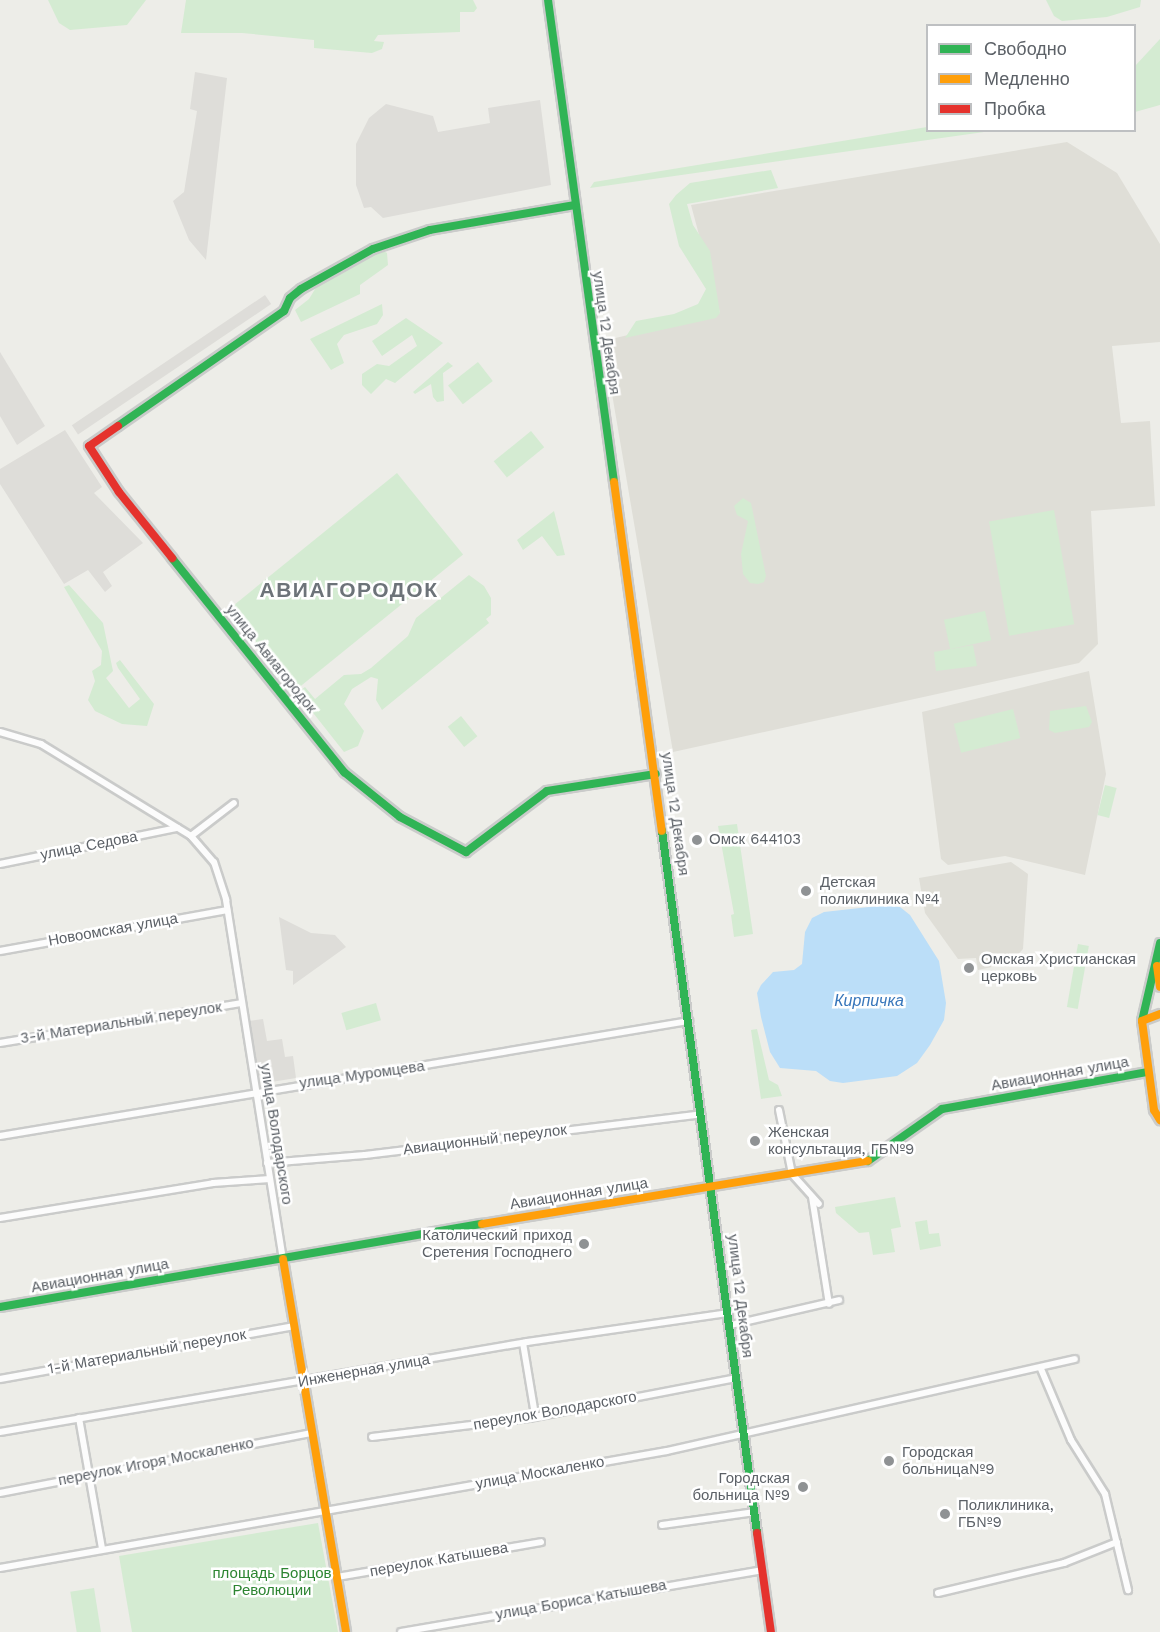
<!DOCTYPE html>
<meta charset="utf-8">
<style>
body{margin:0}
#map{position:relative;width:1160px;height:1632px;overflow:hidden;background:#edede8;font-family:"Work Sans",sans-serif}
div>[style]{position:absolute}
.industrial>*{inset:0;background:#deddd9;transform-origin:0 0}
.education>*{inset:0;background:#dfded7}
.green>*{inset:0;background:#d4ebd2;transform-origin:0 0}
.water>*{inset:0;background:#bbdef8}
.roads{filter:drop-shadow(2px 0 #cacbca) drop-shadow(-2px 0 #cacbca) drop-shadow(0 2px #cacbca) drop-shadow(0 -2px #cacbca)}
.street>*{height:6px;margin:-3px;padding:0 3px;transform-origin:3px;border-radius:3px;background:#fcfcfc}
.fast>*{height:8px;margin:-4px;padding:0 4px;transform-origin:4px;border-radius:4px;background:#30b455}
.slow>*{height:8px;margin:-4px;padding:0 4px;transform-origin:4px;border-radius:4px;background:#ff9f0a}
.jam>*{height:8px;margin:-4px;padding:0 4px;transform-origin:4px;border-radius:4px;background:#e5322d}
.dots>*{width:16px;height:16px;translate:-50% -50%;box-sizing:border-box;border:3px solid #fff;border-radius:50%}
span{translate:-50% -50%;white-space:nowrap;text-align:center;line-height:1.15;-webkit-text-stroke:5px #fff;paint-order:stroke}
.street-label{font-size:15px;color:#5c6167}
.poi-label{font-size:15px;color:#5c6167}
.left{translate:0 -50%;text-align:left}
.right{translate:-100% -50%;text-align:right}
.park-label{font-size:15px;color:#2d8532}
.water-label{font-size:16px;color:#3977bb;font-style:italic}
.district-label{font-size:21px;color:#6d7379;font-weight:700;letter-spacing:1.5px}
.legend{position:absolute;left:926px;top:24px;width:210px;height:108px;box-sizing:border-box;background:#fff;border:2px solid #bec0c2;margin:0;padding:8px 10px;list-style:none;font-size:18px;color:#5c6167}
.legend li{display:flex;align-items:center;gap:12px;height:30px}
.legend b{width:30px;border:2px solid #bec0c2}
</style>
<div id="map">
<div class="industrial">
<i style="clip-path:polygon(195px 72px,227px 78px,206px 260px,189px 240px,173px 201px,184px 192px,197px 111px,190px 109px)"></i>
<i style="clip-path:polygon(540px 100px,551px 185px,383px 218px,371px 207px,364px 208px,356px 185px,356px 144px,369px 118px,386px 104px,433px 116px,438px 132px,490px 123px,488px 108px)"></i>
<i style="left:265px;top:295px;width:11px;height:233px;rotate:56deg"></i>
<i style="clip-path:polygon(0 352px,45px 426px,17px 445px,0 416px)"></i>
<i style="clip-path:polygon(65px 430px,102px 487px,94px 493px,143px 543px,103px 572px,112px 586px,105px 592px,88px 570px,64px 584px,0 484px,0 469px)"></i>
<i style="clip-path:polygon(279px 917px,311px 933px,335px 935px,346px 947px,293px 985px,293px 971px,286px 970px)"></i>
<i style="clip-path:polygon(263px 1019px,267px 1041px,282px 1039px,285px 1057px,293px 1056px,296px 1078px,259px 1084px,249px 1021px)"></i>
</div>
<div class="education">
<i style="clip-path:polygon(1067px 142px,1117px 173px,1160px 244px,1160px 342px,1112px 346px,1121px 423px,1150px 421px,1155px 506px,1091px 511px,1098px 644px,1079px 663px,673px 752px,603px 341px,720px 313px,691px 205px)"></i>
<i style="clip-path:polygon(1089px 671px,1106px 774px,1085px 875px,1005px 856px,948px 865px,941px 859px,922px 712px)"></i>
<i style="clip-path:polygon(1011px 862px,1028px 874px,1023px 949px,1010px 963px,978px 970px,976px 958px,958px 959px,925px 913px,919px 878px)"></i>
</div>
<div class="green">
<i style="clip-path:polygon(48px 0,146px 0,127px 25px,70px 30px,59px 23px)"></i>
<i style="clip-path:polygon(186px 0,473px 0,477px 8px,474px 12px,460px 12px,460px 32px,378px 35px,374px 41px,384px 42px,382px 49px,372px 53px,314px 48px,314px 40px,242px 33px,181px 33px)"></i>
<i style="clip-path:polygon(1046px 0,1141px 0,1140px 7px,1107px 17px,1062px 21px,1054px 16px)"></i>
<i style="clip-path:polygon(1160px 39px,1160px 105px,1135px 112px,1135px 66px)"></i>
<i style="clip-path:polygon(927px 127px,928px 130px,991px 131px,590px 188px,594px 182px)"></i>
<i style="clip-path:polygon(771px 170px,778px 188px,687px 204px,693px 225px,710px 251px,720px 313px,716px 318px,625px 338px,636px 321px,674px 314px,698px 304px,706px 289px,679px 246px,669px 204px,676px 195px,690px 183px)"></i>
<i style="clip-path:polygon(380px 249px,387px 253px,388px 265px,360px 285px,360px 294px,301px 322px,295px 310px,309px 299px,320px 281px)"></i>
<i style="clip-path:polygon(382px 304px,383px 315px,377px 324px,344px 335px,337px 344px,344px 363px,331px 370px,310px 339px)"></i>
<i style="clip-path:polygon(406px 318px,443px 343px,395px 383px,386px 379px,371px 394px,362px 385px,362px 374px,377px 364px,389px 366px,417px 346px,412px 335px,382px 356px,372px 341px)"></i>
<i style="clip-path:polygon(448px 362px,453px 366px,443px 373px,444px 401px,437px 402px,433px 397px,431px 384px,415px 394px,413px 392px)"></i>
<i style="left:478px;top:362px;width:24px;height:38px;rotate:52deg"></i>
<i style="left:531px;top:431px;width:21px;height:48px;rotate:51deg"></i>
<i style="left:397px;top:473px;width:105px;height:216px;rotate:51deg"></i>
<i style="clip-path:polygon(743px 498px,751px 503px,766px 576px,764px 582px,758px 584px,750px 583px,743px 574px,741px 554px,748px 521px,737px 515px,734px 506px)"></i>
<i style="left:1054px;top:510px;width:116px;height:66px;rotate:80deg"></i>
<i style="clip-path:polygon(554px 511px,565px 555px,557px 556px,542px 536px,523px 550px,517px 540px)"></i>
<i style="clip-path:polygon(469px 575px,484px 586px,491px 598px,491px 615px,486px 619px,489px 623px,382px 710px,376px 700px,378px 679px,371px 677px,352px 689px,344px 704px,364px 731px,358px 746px,344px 752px,299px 695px,301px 690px,305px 687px,315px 699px,344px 675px,361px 674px,371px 668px,408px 636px,416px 618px)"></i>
<i style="clip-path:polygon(69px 585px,103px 623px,113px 671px,106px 678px,129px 708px,140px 699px,118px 668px,116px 663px,120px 660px,154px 704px,147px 726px,122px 724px,95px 711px,88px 700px,95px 681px,92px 671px,101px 665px,102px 651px,64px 587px)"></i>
<i style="left:985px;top:611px;width:30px;height:42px;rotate:78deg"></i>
<i style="clip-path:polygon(973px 645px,977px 666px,936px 671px,934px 652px)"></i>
<i style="clip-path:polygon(1086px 706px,1092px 722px,1089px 727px,1055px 733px,1049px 730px,1050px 711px)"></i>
<i style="left:1013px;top:709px;width:30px;height:61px;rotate:76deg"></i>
<i style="left:461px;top:716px;width:26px;height:17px;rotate:51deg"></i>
<i style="left:1105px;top:785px;width:12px;height:31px;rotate:14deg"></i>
<i style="clip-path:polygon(737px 824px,753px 934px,734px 937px,731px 915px,734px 914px,718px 826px)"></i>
<i style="left:1078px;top:944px;width:11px;height:64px;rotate:10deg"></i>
<i style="left:376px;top:1003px;width:18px;height:36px;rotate:74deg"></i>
<i style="clip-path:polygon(757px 1029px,769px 1080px,778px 1085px,782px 1096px,761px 1099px,751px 1030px)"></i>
<i style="clip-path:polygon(895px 1197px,901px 1227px,891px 1229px,895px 1252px,873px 1255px,869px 1232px,859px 1233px,836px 1213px,835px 1207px)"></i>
<i style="clip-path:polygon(927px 1220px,929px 1234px,939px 1233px,941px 1246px,920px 1250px,915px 1222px)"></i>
<i style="clip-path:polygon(318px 1523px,338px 1632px,132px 1632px,119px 1556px)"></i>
<i style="left:94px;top:1588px;width:45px;height:24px;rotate:81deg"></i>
</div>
<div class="water">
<i style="clip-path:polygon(887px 905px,900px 907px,910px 915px,939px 961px,946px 1003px,944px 1020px,930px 1045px,917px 1063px,897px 1076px,843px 1083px,830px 1081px,816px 1071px,780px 1068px,770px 1052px,761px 1017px,757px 993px,761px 985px,773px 972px,794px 970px,802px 964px,805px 932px,812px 918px,824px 912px)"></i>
</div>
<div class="roads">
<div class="street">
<i style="left:0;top:732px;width:43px;rotate:16.3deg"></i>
<i style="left:41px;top:744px;width:176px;rotate:31.5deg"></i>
<i style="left:191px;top:836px;width:35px;rotate:49deg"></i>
<i style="left:214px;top:862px;width:40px;rotate:72deg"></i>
<i style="left:226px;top:900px;width:363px;rotate:81deg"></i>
<i style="left:191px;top:836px;width:54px;rotate:-37.5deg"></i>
<i style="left:0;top:864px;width:181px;rotate:-11.5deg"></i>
<i style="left:0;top:951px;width:231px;rotate:-10.2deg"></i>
<i style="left:0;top:1043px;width:244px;rotate:-9.4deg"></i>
<i style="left:779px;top:1110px;width:65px;rotate:78.5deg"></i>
<i style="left:792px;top:1174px;width:40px;rotate:48deg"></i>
<i style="left:0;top:1136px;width:699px;rotate:-9.48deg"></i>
<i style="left:267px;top:1163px;width:98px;rotate:-4.7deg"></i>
<i style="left:365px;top:1155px;width:339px;rotate:-6.9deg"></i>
<i style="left:812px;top:1197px;width:108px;rotate:81deg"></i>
<i style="left:0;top:1218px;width:216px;rotate:-9.3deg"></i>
<i style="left:213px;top:1183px;width:57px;rotate:-4deg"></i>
<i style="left:731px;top:1325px;width:111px;rotate:-13deg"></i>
<i style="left:523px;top:1343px;width:73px;rotate:80.5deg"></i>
<i style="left:1041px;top:1369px;width:77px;rotate:67.1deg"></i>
<i style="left:1071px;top:1440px;width:64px;rotate:57.8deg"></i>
<i style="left:1105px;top:1494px;width:99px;rotate:76.5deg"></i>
<i style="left:0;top:1379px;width:299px;rotate:-10.2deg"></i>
<i style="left:79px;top:1418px;width:133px;rotate:80deg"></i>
<i style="left:0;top:1432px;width:535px;rotate:-9.69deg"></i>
<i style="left:527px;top:1342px;width:204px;rotate:-8.2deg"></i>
<i style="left:372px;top:1437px;width:158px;rotate:-6.9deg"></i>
<i style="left:529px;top:1418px;width:212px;rotate:-10.9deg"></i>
<i style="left:0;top:1493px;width:319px;rotate:-10.9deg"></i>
<i style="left:662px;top:1525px;width:94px;rotate:-8deg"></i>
<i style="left:0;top:1568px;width:677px;rotate:-9.95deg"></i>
<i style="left:667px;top:1451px;width:418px;rotate:-12.7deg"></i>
<i style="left:337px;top:1577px;width:207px;rotate:-9.7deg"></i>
<i style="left:938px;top:1593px;width:130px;rotate:-13.4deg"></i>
<i style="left:1064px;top:1563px;width:57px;rotate:-21.6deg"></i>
<i style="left:401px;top:1632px;width:366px;rotate:-9.7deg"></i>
</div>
<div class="fast">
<i style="left:548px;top:0;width:486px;rotate:82.2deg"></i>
<i style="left:118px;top:426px;width:202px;rotate:-34.7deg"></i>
<i style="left:284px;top:311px;width:14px;rotate:-65deg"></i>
<i style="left:290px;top:298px;width:14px;rotate:-39deg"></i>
<i style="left:301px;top:289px;width:82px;rotate:-29.1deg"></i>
<i style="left:373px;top:249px;width:60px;rotate:-18.4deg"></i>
<i style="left:430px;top:230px;width:146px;rotate:-9.8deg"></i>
<i style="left:172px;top:558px;width:275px;rotate:51.2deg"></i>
<i style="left:344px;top:772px;width:72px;rotate:38.8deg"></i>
<i style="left:400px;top:817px;width:75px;rotate:27.9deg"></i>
<i style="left:466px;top:852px;width:101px;rotate:-37deg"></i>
<i style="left:547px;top:791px;width:110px;rotate:-8.9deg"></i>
<i style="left:662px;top:831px;width:708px;rotate:82.29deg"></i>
<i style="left:1142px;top:1021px;width:80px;rotate:-77deg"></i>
<i style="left:868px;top:1161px;width:90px;rotate:-35.1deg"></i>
<i style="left:942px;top:1109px;width:208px;rotate:-10.2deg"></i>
<i style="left:0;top:1307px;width:489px;rotate:-9.8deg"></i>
</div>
<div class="slow">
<i style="left:614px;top:482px;width:352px;rotate:82.2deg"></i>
<i style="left:1157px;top:966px;width:21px;rotate:82deg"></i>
<i style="left:1160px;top:1014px;width:19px;rotate:159deg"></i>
<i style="left:1142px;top:1021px;width:90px;rotate:82.3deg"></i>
<i style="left:1154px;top:1110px;width:12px;rotate:59deg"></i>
<i style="left:482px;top:1224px;width:391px;rotate:-9.3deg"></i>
<i style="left:283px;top:1259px;width:378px;rotate:80.4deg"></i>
</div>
<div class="jam">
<i style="left:118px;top:426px;width:35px;rotate:145deg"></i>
<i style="left:89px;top:446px;width:55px;rotate:56.9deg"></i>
<i style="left:119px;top:492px;width:85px;rotate:51.2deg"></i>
<i style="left:757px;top:1533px;width:100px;rotate:82deg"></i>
</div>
</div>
<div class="dots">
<i style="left:697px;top:840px;background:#8f9294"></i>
<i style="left:806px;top:891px;background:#8f9294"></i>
<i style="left:969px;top:968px;background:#8f9294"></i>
<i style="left:755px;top:1141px;background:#8f9294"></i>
<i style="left:584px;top:1244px;background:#8f9294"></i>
<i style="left:889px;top:1461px;background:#8f9294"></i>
<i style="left:803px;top:1487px;background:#8f9294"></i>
<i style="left:945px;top:1514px;background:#8f9294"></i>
</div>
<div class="street-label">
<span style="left:606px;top:333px;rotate:82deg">улица 12 Декабря</span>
<span style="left:271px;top:659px;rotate:51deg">улица Авиагородок</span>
<span style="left:675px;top:814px;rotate:82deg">улица 12 Декабря</span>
<span style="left:89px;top:846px;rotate:-11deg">улица Седова</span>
<span style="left:113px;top:930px;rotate:-10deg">Новоомская улица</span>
<span style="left:121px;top:1023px;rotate:-9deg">3-й Материальный переулок</span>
<span style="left:1060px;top:1074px;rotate:-10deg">Авиационная улица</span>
<span style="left:362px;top:1075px;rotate:-8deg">улица Муромцева</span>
<span style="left:276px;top:1134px;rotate:81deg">улица Володарского</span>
<span style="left:485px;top:1140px;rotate:-7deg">Авиационный переулок</span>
<span style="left:579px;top:1194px;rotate:-9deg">Авиационная улица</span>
<span style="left:100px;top:1276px;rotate:-10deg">Авиационная улица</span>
<span style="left:740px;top:1296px;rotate:83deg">улица 12 Декабря</span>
<span style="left:147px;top:1352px;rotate:-10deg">1-й Материальный переулок</span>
<span style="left:364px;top:1371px;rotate:-10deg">Инженерная улица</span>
<span style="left:555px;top:1411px;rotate:-10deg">переулок Володарского</span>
<span style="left:156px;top:1462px;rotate:-11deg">переулок Игоря Москаленко</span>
<span style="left:540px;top:1473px;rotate:-10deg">улица Москаленко</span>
<span style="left:439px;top:1560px;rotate:-10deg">переулок Катышева</span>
<span style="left:581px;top:1600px;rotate:-10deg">улица Бориса Катышева</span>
</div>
<div class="poi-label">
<span class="left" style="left:709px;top:840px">Омск 644103</span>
<span class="left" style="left:820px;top:891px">Детская<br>поликлиника №4</span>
<span class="left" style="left:981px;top:968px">Омская Христианская<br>церковь</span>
<span class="left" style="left:768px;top:1141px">Женская<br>консультация, ГБ№9</span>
<span class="right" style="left:572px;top:1244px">Католический приход<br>Сретения Господнего</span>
<span class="left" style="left:902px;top:1461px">Городская<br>больница№9</span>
<span class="right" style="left:790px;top:1487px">Городская<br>больница №9</span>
<span class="left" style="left:958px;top:1514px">Поликлиника,<br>ГБ№9</span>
</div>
<div class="park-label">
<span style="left:272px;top:1582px">площадь Борцов<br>Революции</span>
</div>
<div class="water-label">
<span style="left:869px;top:1001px">Кирпичка</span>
</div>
<div class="district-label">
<span style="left:349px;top:590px">АВИАГОРОДОК</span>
</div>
<ul class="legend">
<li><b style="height:8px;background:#30b455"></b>Свободно</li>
<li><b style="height:8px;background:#ff9f0a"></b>Медленно</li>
<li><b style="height:8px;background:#e5322d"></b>Пробка</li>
</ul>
</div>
